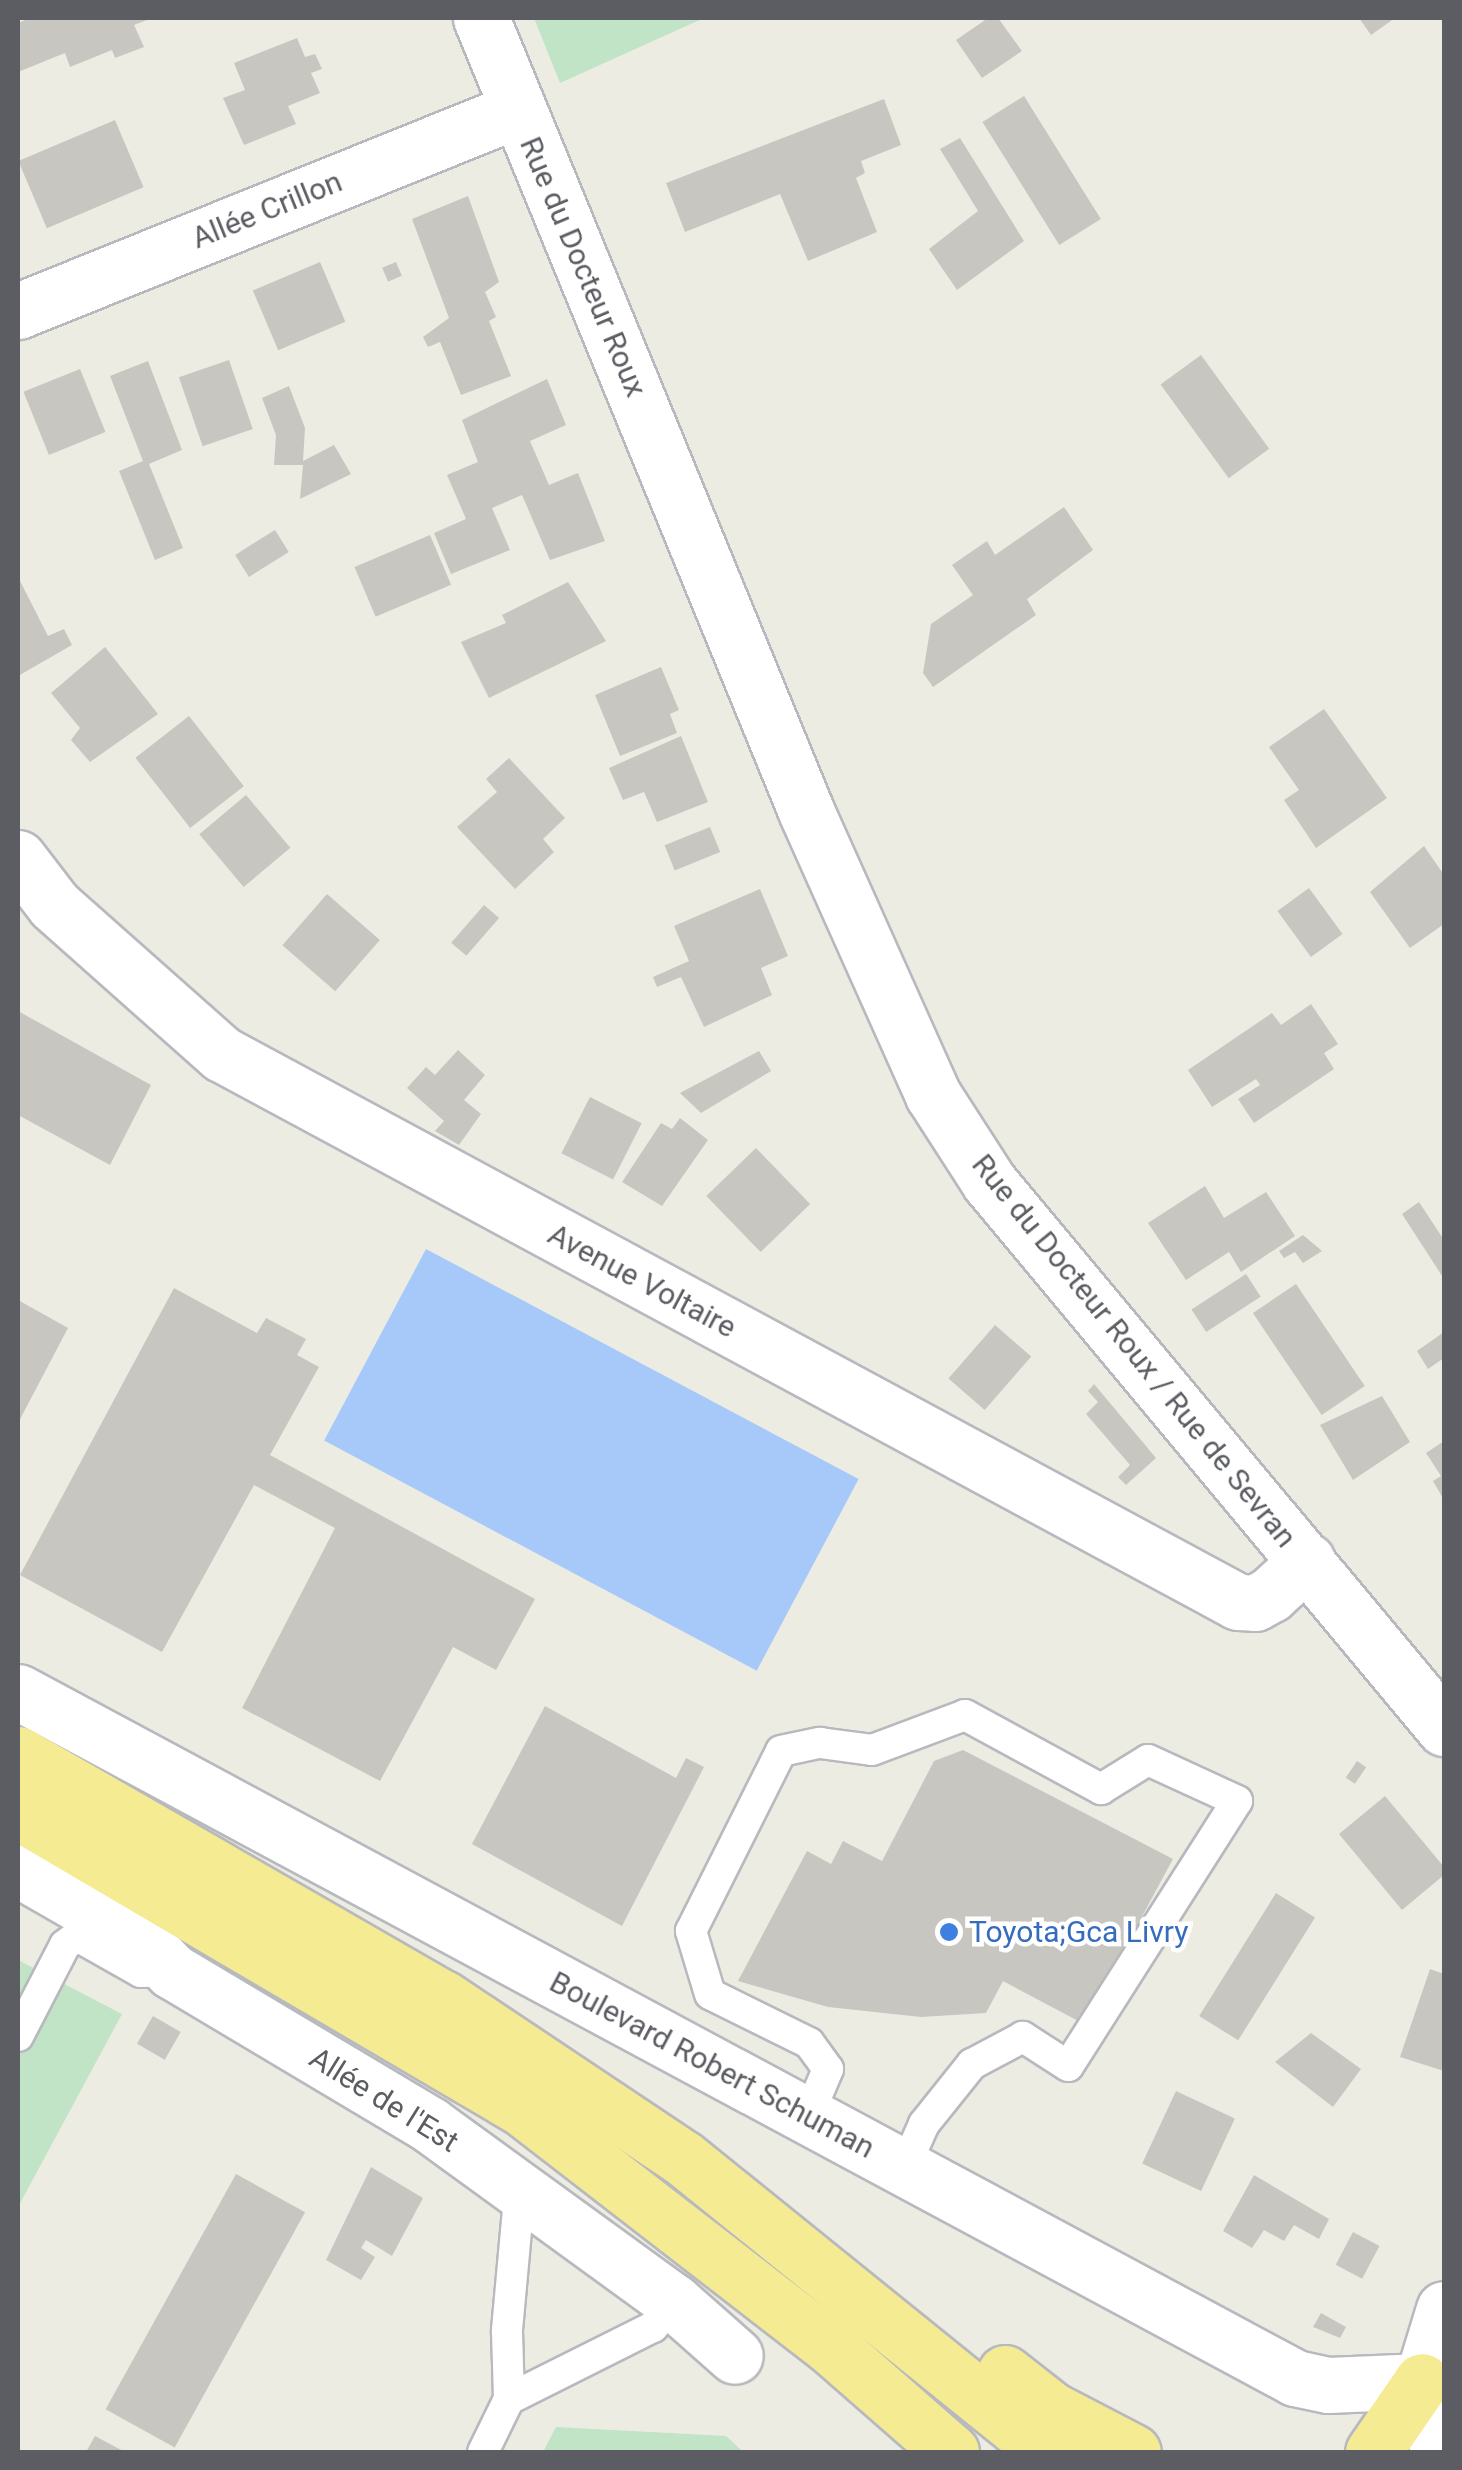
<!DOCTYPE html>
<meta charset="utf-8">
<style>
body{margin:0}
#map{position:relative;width:1462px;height:2470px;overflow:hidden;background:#edece3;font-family:Roboto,sans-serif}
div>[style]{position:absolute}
.green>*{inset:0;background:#c1e3c6}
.water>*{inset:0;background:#a7c9f9;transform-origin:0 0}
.building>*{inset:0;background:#c8c6c0;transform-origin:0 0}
.roads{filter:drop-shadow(2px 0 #b8b9be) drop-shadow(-2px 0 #b8b9be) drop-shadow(0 2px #b8b9be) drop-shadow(0 -2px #b8b9be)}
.lane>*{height:30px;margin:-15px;padding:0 15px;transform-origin:15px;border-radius:15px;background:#fff}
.street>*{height:55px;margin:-27.5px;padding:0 27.5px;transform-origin:27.5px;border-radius:27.5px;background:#fff}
.secondary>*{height:55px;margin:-27.5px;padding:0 27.5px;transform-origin:27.5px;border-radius:27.5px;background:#fff}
.highway>*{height:55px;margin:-27.5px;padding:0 27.5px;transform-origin:27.5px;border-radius:27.5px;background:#f5eb92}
.dots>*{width:28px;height:28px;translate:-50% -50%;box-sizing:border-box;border:5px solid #fff;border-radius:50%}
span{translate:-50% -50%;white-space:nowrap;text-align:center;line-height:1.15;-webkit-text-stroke:9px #fff;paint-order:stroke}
.street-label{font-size:30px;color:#5b5d63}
.shop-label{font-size:30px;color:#366cbe}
.left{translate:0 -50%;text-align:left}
.frame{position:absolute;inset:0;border:20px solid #5b5d63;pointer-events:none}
</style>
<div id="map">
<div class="green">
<i style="clip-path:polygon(534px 18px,704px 18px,560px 83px)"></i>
<i style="clip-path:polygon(18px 1960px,122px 2014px,18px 2207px)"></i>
<i style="clip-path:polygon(556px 2427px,726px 2436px,743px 2452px,543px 2452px)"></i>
</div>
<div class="water">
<i style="left:426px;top:1249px;width:490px;height:217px;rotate:28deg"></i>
</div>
<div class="building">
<i style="clip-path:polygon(30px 18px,152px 18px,134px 25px,144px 47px,115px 58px,112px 50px,70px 67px,65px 53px,18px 72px,18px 23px)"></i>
<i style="clip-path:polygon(988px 18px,998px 18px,1022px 51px,982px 78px,956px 40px)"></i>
<i style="clip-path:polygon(1359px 18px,1395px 18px,1371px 35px)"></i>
<i style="clip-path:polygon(297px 38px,305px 57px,315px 54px,322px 69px,311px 73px,320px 93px,288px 106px,296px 124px,244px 145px,223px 98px,245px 90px,234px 63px)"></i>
<i style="left:1024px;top:96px;width:145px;height:49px;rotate:58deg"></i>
<i style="clip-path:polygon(884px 99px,901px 145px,861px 161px,865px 173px,856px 178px,877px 232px,808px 261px,780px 194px,685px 232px,666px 183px)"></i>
<i style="left:115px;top:120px;width:73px;height:105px;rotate:67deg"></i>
<i style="clip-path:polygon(960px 138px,1024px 241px,957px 290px,929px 249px,978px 211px,940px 149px)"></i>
<i style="clip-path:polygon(468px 196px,499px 282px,485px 292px,496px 317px,489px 321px,511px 376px,461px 395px,440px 342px,428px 347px,423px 337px,449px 318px,412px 219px)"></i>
<i style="left:320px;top:262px;width:65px;height:73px;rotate:67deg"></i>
<i style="left:396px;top:262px;width:15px;height:15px;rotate:67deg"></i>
<i style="left:1201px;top:355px;width:116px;height:50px;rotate:54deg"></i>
<i style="left:229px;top:360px;width:73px;height:53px;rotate:71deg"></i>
<i style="clip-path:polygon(148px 361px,182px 450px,149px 464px,183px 548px,155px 560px,119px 471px,143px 461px,110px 376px)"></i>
<i style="left:80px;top:369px;width:68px;height:61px;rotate:68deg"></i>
<i style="clip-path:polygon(547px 379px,566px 425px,530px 441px,549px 485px,578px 473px,605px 541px,550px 560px,522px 495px,492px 508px,510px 550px,451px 574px,434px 533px,466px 519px,447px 475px,478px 462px,462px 420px)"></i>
<i style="clip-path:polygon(289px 386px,305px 428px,303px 461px,334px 445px,351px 474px,300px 499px,303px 465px,274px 465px,276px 435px,262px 398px)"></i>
<i style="clip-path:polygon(1064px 507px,1093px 550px,1027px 599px,1036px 615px,933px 687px,923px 673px,931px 624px,973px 595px,952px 565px,987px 541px,995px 555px)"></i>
<i style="left:275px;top:530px;width:26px;height:47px;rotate:58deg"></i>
<i style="left:430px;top:535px;width:54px;height:82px;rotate:67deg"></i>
<i style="clip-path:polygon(18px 577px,48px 636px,64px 629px,72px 645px,18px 676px)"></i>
<i style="clip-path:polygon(568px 582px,606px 641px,489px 698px,461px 642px,506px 623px,502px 615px)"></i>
<i style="clip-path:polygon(105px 647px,158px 714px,90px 762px,71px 740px,80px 728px,51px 693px)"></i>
<i style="clip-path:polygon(661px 667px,679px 710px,670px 714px,677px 733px,620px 756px,595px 695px)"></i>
<i style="clip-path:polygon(1324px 709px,1387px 798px,1316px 848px,1284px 800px,1299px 790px,1269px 747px)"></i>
<i style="left:189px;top:716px;width:89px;height:68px;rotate:52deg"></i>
<i style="clip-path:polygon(681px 736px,708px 802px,657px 822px,644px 792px,623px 800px,609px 768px)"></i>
<i style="clip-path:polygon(509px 758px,565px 818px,543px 839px,554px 852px,515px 889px,457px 827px,497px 792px,486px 779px)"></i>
<i style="left:246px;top:795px;width:69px;height:61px;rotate:50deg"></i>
<i style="left:710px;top:827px;width:27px;height:49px;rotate:68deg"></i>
<i style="clip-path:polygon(1424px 846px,1444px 875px,1444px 924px,1410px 948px,1370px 892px)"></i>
<i style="left:1309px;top:888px;width:57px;height:39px;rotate:54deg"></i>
<i style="clip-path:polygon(760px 889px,788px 956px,761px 968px,772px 995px,704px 1027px,681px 977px,657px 987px,653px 977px,689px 961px,674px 926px)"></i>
<i style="left:327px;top:894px;width:70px;height:68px;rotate:41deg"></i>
<i style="left:484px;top:905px;width:20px;height:50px;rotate:41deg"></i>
<i style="clip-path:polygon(1311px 1004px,1338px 1044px,1324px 1053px,1334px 1069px,1254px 1123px,1238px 1099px,1260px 1085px,1256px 1079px,1212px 1107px,1188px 1070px,1272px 1013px,1281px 1025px)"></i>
<i style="clip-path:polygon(18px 1011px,151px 1085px,110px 1165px,18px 1115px)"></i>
<i style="clip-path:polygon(458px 1050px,485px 1075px,464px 1100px,481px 1114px,459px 1145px,435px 1131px,444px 1121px,407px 1088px,426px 1067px,435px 1075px)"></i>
<i style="clip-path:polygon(759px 1051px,771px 1071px,701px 1113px,680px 1093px)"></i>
<i style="left:590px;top:1097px;width:58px;height:63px;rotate:27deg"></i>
<i style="clip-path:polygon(680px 1118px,708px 1140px,662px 1206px,622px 1182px,661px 1123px,672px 1129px)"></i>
<i style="left:756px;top:1148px;width:78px;height:69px;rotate:46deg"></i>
<i style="clip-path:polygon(1205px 1186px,1224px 1218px,1266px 1192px,1295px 1236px,1241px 1272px,1229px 1252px,1186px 1280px,1148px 1223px)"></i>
<i style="clip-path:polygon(1419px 1202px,1444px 1240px,1444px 1279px,1402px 1214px)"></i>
<i style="clip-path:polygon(1303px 1235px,1322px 1251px,1303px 1263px,1295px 1252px,1284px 1258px,1279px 1251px)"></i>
<i style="left:1246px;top:1274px;width:27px;height:65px;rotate:57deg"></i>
<i style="left:1296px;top:1284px;width:123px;height:52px;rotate:56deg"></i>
<i style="clip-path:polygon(174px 1288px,257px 1333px,266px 1318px,306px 1339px,297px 1355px,319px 1367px,270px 1455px,535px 1599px,496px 1670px,453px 1647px,380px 1781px,242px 1708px,335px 1528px,254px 1485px,162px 1652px,20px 1575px)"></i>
<i style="clip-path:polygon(18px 1300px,68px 1328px,18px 1423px)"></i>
<i style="left:995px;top:1325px;width:48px;height:71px;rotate:41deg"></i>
<i style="clip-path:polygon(1444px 1332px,1444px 1358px,1428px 1369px,1417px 1351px)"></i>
<i style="clip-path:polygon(1094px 1384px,1156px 1458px,1126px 1485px,1118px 1477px,1130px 1465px,1086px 1414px,1098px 1402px,1088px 1391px)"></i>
<i style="clip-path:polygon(1382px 1396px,1410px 1442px,1353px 1480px,1320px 1425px)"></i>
<i style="clip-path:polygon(1444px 1441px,1444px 1500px,1433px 1481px,1441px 1476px,1426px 1453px)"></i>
<i style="clip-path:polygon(545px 1706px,676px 1778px,686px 1758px,704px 1767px,622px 1926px,472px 1844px)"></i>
<i style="clip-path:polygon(963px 1750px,1173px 1859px,1084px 2024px,1003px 1981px,986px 2013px,921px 2017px,828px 2007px,738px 1981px,807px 1851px,831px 1864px,843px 1841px,882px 1861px,934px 1761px)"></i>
<i style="left:1357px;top:1761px;width:11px;height:20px;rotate:34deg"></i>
<i style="clip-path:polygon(1385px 1796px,1444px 1867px,1444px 1875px,1402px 1910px,1339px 1834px)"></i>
<i style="left:1276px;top:1893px;width:46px;height:145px;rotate:32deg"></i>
<i style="clip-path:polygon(1430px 1969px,1444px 1974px,1444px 2071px,1400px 2057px)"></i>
<i style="left:153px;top:2016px;width:32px;height:32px;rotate:30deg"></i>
<i style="clip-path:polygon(1311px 2033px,1361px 2069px,1333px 2107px,1275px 2062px)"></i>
<i style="left:1176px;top:2091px;width:65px;height:80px;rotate:25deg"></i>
<i style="clip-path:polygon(371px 2167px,423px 2198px,392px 2256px,366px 2240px,361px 2248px,375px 2257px,361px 2280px,326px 2260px)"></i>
<i style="left:236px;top:2174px;width:79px;height:269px;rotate:29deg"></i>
<i style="clip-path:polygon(1254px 2175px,1329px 2219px,1319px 2239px,1294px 2225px,1284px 2241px,1264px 2230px,1252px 2248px,1223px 2231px)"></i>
<i style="left:1353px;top:2232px;width:30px;height:37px;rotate:28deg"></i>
<i style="clip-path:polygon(1321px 2313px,1346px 2327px,1340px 2338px,1313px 2327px)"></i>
<i style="clip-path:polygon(95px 2436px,125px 2452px,86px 2452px)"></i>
</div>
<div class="roads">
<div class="lane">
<i style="left:18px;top:2036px;width:102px;rotate:-62.7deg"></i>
<i style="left:65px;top:1945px;width:15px;rotate:-37deg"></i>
<i style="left:77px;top:1936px;width:73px;rotate:29.4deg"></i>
<i style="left:141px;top:1972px;width:23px;rotate:-2deg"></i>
<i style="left:808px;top:2116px;width:51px;rotate:-66.9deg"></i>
<i style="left:828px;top:2069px;width:32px;rotate:-126deg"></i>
<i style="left:809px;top:2043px;width:110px;rotate:-153.7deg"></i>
<i style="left:710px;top:1994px;width:66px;rotate:-106.8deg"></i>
<i style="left:691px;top:1931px;width:201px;rotate:-63.4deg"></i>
<i style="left:781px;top:1751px;width:40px;rotate:-12deg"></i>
<i style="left:820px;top:1743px;width:52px;rotate:7.7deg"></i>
<i style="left:872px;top:1750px;width:99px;rotate:-20.6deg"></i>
<i style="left:965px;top:1715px;width:155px;rotate:28.6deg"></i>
<i style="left:1101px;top:1789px;width:55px;rotate:-31.7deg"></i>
<i style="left:1148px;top:1760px;width:98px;rotate:24.7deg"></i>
<i style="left:1237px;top:1801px;width:314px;rotate:122.5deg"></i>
<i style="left:1068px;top:2066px;width:54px;rotate:-147.2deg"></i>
<i style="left:1023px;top:2037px;width:58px;rotate:152.1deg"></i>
<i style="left:972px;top:2064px;width:77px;rotate:128.7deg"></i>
<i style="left:924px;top:2124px;width:49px;rotate:114deg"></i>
<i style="left:509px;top:2399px;width:161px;rotate:-26.6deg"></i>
<i style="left:653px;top:2327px;width:33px;rotate:-50deg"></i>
<i style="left:483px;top:2452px;width:59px;rotate:-63.9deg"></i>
<i style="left:509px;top:2399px;width:69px;rotate:-91.7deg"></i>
<i style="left:507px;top:2330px;width:143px;rotate:-84.8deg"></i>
</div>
<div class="street">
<i style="left:18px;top:311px;width:538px;rotate:-21.94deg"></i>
<i style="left:18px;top:1869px;width:144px;rotate:29.9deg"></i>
<i style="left:143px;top:1941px;width:42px;rotate:46deg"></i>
<i style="left:172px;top:1971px;width:300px;rotate:30.8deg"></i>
<i style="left:430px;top:2125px;width:301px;rotate:36deg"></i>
<i style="left:674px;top:2302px;width:81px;rotate:41.5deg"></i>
</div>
<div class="secondary">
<i style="left:481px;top:18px;width:857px;rotate:67.71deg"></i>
<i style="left:806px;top:811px;width:311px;rotate:65.9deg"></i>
<i style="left:933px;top:1095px;width:103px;rotate:57.2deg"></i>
<i style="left:989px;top:1182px;width:711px;rotate:50.19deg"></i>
<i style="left:18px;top:858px;width:59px;rotate:52.5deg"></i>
<i style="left:54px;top:905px;width:225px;rotate:41.6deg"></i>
<i style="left:222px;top:1054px;width:1154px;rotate:28.34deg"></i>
<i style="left:1238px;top:1602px;width:17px;rotate:3deg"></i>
<i style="left:1255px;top:1603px;width:18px;rotate:-29deg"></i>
<i style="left:1271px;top:1594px;width:49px;rotate:-42.5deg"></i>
<i style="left:18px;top:1692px;width:1450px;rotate:28.24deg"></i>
<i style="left:1295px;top:2378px;width:34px;rotate:12deg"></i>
<i style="left:1328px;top:2385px;width:94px;rotate:-2.4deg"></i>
<i style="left:1444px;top:2309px;width:75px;rotate:107deg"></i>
<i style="left:1422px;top:2381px;width:50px;rotate:80.7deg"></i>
<i style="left:1430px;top:2430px;width:24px;rotate:54deg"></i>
</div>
<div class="highway">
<i style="left:18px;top:1754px;width:490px;rotate:29.9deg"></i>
<i style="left:443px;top:1998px;width:288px;rotate:33.7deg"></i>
<i style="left:683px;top:2158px;width:468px;rotate:38.9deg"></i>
<i style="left:18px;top:1812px;width:584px;rotate:30.43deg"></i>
<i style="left:522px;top:2108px;width:389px;rotate:37.7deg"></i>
<i style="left:830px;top:2346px;width:161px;rotate:41.2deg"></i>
<i style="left:1005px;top:2373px;width:60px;rotate:38.2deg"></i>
<i style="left:1052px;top:2410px;width:91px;rotate:27.4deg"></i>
<i style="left:1373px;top:2452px;width:86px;rotate:-55.4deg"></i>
</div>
</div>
<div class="dots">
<i style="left:949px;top:1932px;background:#3f7fe0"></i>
</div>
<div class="street-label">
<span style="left:267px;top:210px;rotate:-22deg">Allée Crillon</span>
<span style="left:583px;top:267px;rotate:67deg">Rue du Docteur Roux</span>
<span style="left:642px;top:1281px;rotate:28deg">Avenue Voltaire</span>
<span style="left:1134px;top:1351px;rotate:51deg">Rue du Docteur Roux / Rue de Sevran</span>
<span style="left:712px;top:2065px;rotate:28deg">Boulevard Robert Schuman</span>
<span style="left:384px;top:2100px;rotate:32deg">Allée de l'Est</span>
</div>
<div class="shop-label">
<span class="left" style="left:969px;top:1932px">Toyota;Gca Livry</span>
</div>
<div class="frame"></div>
</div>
